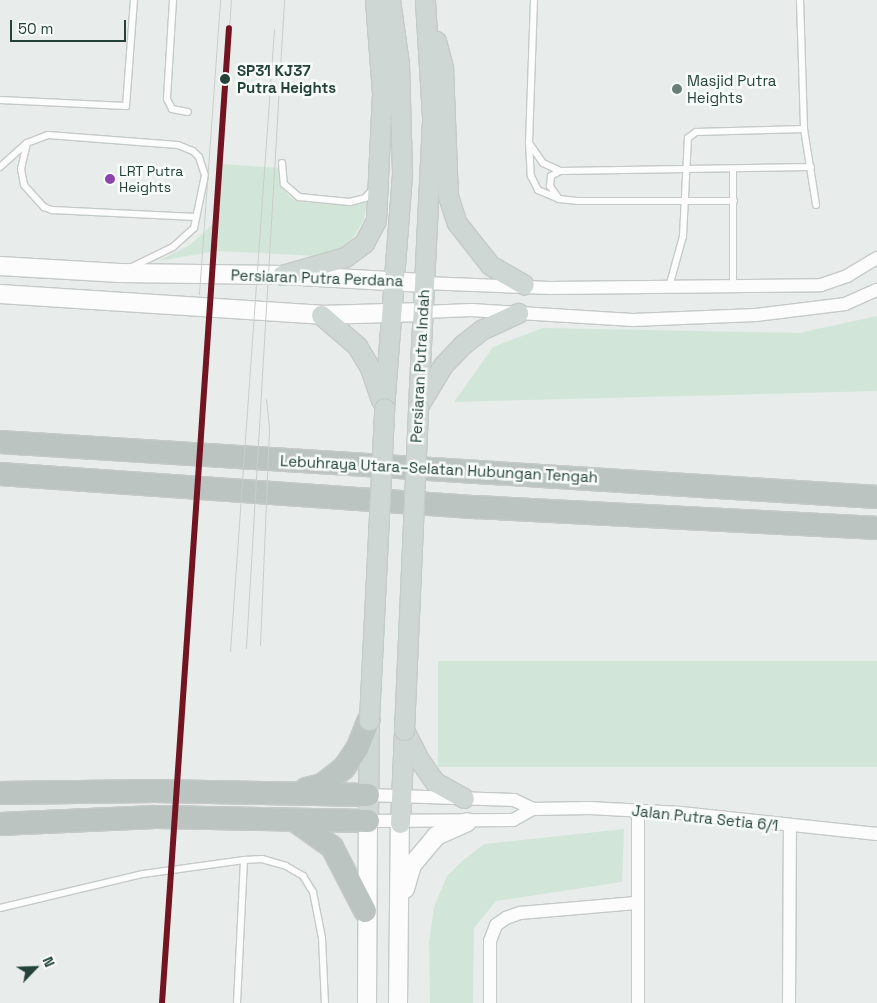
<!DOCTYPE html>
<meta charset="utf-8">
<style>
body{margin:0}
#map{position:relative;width:877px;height:1003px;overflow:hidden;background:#e8edeb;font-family:"Space Grotesk",sans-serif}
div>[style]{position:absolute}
.green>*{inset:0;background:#d1e6d8;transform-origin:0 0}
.roads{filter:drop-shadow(1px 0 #c5cac8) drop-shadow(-1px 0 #c5cac8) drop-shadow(0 1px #c5cac8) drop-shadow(0 -1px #c5cac8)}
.lane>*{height:6px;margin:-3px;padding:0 3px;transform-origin:3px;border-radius:3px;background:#fcfcfc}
.street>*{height:12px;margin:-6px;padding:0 6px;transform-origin:6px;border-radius:6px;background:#fcfcfc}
.secondary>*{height:18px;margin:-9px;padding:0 9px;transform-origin:9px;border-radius:9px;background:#fcfcfc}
.primary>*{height:19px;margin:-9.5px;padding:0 9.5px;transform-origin:9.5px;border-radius:9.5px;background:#cfd7d5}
.highway>*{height:22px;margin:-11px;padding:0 11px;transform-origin:11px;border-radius:11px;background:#bcc4c2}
.tram>*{height:1px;margin:-0.5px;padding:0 0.5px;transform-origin:0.5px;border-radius:0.5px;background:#c9cdcc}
.bridges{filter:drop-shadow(1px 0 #c3ccc9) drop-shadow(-1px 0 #c3ccc9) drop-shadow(0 1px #c3ccc9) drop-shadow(0 -1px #c3ccc9)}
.primary-bridge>*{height:19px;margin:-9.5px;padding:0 9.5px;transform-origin:9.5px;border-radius:9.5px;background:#cfd7d5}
.rail-1>*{height:6px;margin:-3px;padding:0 3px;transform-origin:3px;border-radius:3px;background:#721422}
.dots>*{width:14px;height:14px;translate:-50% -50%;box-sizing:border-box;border:2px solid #f7fbf9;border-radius:50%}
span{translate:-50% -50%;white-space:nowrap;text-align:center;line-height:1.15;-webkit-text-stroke:5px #f7fbf9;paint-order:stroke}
.bus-label{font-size:14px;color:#24423a}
.left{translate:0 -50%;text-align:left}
.stop-label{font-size:15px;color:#24423a;font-weight:700}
.poi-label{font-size:15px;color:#24423a}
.street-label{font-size:15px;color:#24423a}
.north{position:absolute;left:10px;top:943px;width:50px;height:50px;-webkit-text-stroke:4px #f7fbf9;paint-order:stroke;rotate:66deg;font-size:14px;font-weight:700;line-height:20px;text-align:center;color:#24423a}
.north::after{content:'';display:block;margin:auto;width:18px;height:22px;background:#24423a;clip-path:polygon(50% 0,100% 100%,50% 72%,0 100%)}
.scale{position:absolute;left:10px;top:20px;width:116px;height:22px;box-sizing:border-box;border:2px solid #24423a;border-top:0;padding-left:6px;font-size:15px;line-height:18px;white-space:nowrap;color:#24423a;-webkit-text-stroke:4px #f7fbf9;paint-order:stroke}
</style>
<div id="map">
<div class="green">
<i style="clip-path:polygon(222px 164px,279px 168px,281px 186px,290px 197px,299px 202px,351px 205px,367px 201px,364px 220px,352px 239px,339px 249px,317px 256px,218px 251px,158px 261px,190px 245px,214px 223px,219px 208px)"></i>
<i style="clip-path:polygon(877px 316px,877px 391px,454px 402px,493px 347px,543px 328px,799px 333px)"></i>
<i style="left:438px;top:661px;width:439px;height:106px"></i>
<i style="clip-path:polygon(624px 829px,622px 882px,496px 901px,474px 928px,473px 1003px,430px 1003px,429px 942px,434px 907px,447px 876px,461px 862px,484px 844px)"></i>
</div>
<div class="roads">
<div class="lane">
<i style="left:173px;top:0;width:99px;rotate:93.5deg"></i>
<i style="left:167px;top:99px;width:11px;rotate:63deg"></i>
<i style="left:172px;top:109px;width:16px;rotate:11deg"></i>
<i style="left:534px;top:0;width:142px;rotate:92deg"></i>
<i style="left:529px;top:142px;width:34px;rotate:87deg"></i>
<i style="left:531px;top:176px;width:16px;rotate:63deg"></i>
<i style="left:538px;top:190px;width:23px;rotate:23deg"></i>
<i style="left:559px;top:199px;width:18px;rotate:6deg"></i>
<i style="left:577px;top:201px;width:157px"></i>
<i style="left:800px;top:0;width:129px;rotate:88.2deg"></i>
<i style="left:0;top:100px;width:126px;rotate:2.7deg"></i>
<i style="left:126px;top:106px;width:106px;rotate:-85.7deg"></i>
<i style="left:27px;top:143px;width:27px;rotate:103deg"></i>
<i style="left:21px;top:169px;width:16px;rotate:79deg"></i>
<i style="left:24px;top:185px;width:30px;rotate:48deg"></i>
<i style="left:44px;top:207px;width:9px;rotate:21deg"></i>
<i style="left:52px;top:210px;width:144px;rotate:2.8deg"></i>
<i style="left:529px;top:143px;width:24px;rotate:55deg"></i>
<i style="left:543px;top:163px;width:19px;rotate:25deg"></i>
<i style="left:282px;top:163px;width:21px;rotate:85deg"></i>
<i style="left:284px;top:184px;width:20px;rotate:41deg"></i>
<i style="left:299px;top:197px;width:51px;rotate:5.6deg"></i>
<i style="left:350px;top:202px;width:16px;rotate:-15deg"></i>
<i style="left:365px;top:198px;width:11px;rotate:-49deg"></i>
<i style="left:0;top:167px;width:36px;rotate:-42deg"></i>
<i style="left:27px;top:143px;width:22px;rotate:-21deg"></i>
<i style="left:48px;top:135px;width:130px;rotate:4.4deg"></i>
<i style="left:178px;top:145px;width:16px;rotate:22deg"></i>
<i style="left:193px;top:151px;width:8px;rotate:45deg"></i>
<i style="left:199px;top:157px;width:19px;rotate:72deg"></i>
<i style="left:205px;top:175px;width:54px;rotate:101.7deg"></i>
<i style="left:194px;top:228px;width:28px;rotate:138deg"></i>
<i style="left:173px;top:247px;width:48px;rotate:154deg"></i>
<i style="left:559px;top:199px;width:16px;rotate:-125deg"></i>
<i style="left:550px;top:186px;width:10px;rotate:-84deg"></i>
<i style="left:551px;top:176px;width:10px;rotate:-29deg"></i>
<i style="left:560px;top:171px;width:251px;rotate:-0.9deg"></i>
<i style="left:669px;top:287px;width:53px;rotate:-74.6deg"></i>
<i style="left:683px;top:236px;width:98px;rotate:-87.1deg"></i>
<i style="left:688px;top:138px;width:10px;rotate:-37deg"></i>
<i style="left:696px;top:132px;width:108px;rotate:-1.6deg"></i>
<i style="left:804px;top:129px;width:77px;rotate:81deg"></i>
<i style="left:733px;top:287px;width:118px;rotate:-90deg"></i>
<i style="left:0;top:908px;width:147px;rotate:-13.4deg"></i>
<i style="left:143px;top:874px;width:102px;rotate:-7.9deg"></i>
<i style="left:244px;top:860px;width:18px;rotate:-3deg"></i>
<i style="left:262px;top:859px;width:25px;rotate:16deg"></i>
<i style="left:286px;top:866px;width:20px;rotate:30deg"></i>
<i style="left:303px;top:876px;width:19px;rotate:58deg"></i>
<i style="left:313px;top:892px;width:47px;rotate:78.9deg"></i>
<i style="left:322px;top:938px;width:65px;rotate:87.4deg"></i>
<i style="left:237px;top:1003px;width:143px;rotate:-87.2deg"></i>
</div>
<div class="street">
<i style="left:424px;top:283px;width:126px;rotate:2.3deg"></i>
<i style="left:550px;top:288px;width:271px;rotate:-0.6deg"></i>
<i style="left:821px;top:285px;width:28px;rotate:-19deg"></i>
<i style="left:847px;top:276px;width:35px;rotate:-31deg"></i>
<i style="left:423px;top:312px;width:48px;rotate:-2.4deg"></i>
<i style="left:471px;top:310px;width:162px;rotate:3.5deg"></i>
<i style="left:633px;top:320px;width:123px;rotate:-2.3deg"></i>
<i style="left:756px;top:315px;width:90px;rotate:-7deg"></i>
<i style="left:845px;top:304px;width:35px;rotate:-24deg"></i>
<i style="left:368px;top:795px;width:146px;rotate:2deg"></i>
<i style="left:514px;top:800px;width:21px;rotate:25deg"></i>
<i style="left:638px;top:811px;width:192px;rotate:90deg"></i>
<i style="left:368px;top:821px;width:145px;rotate:-0.4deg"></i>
<i style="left:513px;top:820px;width:23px;rotate:-29deg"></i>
<i style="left:533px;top:809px;width:57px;rotate:-1deg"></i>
<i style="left:590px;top:808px;width:91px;rotate:3.1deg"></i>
<i style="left:681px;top:813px;width:197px;rotate:6.1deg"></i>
<i style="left:490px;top:1003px;width:62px;rotate:-90deg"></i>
<i style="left:490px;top:941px;width:17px;rotate:-69deg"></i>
<i style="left:496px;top:925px;width:12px;rotate:-35deg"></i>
<i style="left:506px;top:918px;width:15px;rotate:-20deg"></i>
<i style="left:520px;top:913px;width:116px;rotate:-4.9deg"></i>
<i style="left:789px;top:1003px;width:176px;rotate:-89.7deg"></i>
</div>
<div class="secondary">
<i style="left:0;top:266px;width:120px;rotate:3.3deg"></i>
<i style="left:120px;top:273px;width:162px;rotate:0.7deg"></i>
<i style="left:282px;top:275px;width:142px;rotate:3.2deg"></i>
<i style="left:0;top:294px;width:322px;rotate:3.7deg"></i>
<i style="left:321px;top:315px;width:102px;rotate:-1.7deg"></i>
<i style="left:405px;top:889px;width:25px;rotate:-74deg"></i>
<i style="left:412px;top:865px;width:38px;rotate:-50deg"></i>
<i style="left:436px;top:836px;width:34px;rotate:-24deg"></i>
<i style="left:367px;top:1003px;width:182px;rotate:-89.7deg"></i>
<i style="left:398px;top:1003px;width:180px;rotate:-89.4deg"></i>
</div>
<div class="primary">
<i style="left:436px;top:41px;width:28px;rotate:75deg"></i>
<i style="left:443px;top:68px;width:128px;rotate:87.8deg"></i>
<i style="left:448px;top:196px;width:28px;rotate:72deg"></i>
<i style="left:457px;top:223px;width:53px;rotate:51.8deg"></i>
<i style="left:490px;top:265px;width:39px;rotate:30deg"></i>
<i style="left:282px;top:275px;width:66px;rotate:-15.9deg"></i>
<i style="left:345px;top:257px;width:24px;rotate:-36deg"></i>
<i style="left:364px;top:243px;width:26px;rotate:-62deg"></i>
<i style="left:376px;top:220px;width:127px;rotate:-87.3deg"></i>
<i style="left:382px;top:93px;width:93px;rotate:-94.3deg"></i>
<i style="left:321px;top:315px;width:48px;rotate:40.7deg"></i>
<i style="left:357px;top:346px;width:26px;rotate:59deg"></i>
<i style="left:370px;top:368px;width:34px;rotate:71deg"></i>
<i style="left:420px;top:403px;width:44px;rotate:-58.8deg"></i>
<i style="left:443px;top:365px;width:28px;rotate:-46deg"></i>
<i style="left:462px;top:345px;width:24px;rotate:-38deg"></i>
<i style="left:481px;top:330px;width:41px;rotate:-24.7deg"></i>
<i style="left:418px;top:407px;width:291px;rotate:-87.2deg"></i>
<i style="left:432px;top:116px;width:116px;rotate:-93.5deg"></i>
<i style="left:384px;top:408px;width:237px;rotate:-85.6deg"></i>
<i style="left:402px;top:172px;width:108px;rotate:-91.6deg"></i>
<i style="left:399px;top:64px;width:65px;rotate:-98deg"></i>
<i style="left:404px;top:730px;width:31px;rotate:63deg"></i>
<i style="left:418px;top:758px;width:29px;rotate:55deg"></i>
<i style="left:435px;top:782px;width:33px;rotate:29deg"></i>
<i style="left:368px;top:821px;width:93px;rotate:-89.4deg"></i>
<i style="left:400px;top:823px;width:90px;rotate:-87.5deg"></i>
</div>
<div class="highway">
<i style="left:0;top:442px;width:879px;rotate:3.59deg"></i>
<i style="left:0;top:474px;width:477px;rotate:4deg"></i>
<i style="left:476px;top:507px;width:402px;rotate:3deg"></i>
<i style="left:306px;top:789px;width:16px;rotate:-14deg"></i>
<i style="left:322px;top:785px;width:28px;rotate:-38deg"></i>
<i style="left:344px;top:768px;width:23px;rotate:-56deg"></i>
<i style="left:357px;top:749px;width:31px;rotate:-68deg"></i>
<i style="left:0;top:793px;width:155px;rotate:-0.7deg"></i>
<i style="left:155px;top:791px;width:213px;rotate:1.1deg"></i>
<i style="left:294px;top:820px;width:47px;rotate:35.4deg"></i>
<i style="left:332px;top:847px;width:72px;rotate:62.7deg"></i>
<i style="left:0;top:824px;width:155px;rotate:-2.6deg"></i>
<i style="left:155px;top:817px;width:213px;rotate:1.1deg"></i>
</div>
</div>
<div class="tram">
<i style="left:229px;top:28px;width:28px;rotate:-86deg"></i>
<i style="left:199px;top:294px;width:295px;rotate:-85.9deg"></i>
<i style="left:260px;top:645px;width:218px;rotate:-87.6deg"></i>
<i style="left:269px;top:427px;width:28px;rotate:-96deg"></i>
<i style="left:246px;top:648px;width:649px;rotate:-86.64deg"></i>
<i style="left:230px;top:651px;width:623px;rotate:-85.95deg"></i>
</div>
<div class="bridges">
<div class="primary-bridge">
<i style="left:369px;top:720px;width:312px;rotate:-87.2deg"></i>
<i style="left:404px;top:730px;width:323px;rotate:-87.5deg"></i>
</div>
</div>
<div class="rail-1">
<i style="left:162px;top:1003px;width:977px;rotate:-86.07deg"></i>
</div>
<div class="dots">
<i style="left:225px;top:79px;background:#24423a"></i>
<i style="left:677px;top:89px;background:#697e78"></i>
<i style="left:110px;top:179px;background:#8e44ad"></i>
</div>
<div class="bus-label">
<span class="left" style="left:119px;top:179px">LRT Putra<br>Heights</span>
</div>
<div class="stop-label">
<span class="left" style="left:237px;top:79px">SP31 KJ37<br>Putra Heights</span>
</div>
<div class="poi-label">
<span class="left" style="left:687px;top:89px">Masjid Putra<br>Heights</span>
</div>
<div class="street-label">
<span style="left:317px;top:278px;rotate:2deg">Persiaran Putra Perdana</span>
<span style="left:420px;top:366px;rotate:-87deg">Persiaran Putra Indah</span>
<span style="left:439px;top:469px;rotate:3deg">Lebuhraya Utara–Selatan Hubungan Tengah</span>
<span style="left:705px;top:818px;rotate:6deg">Jalan Putra Setia 6/1</span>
</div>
<div class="north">N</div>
<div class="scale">50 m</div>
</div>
